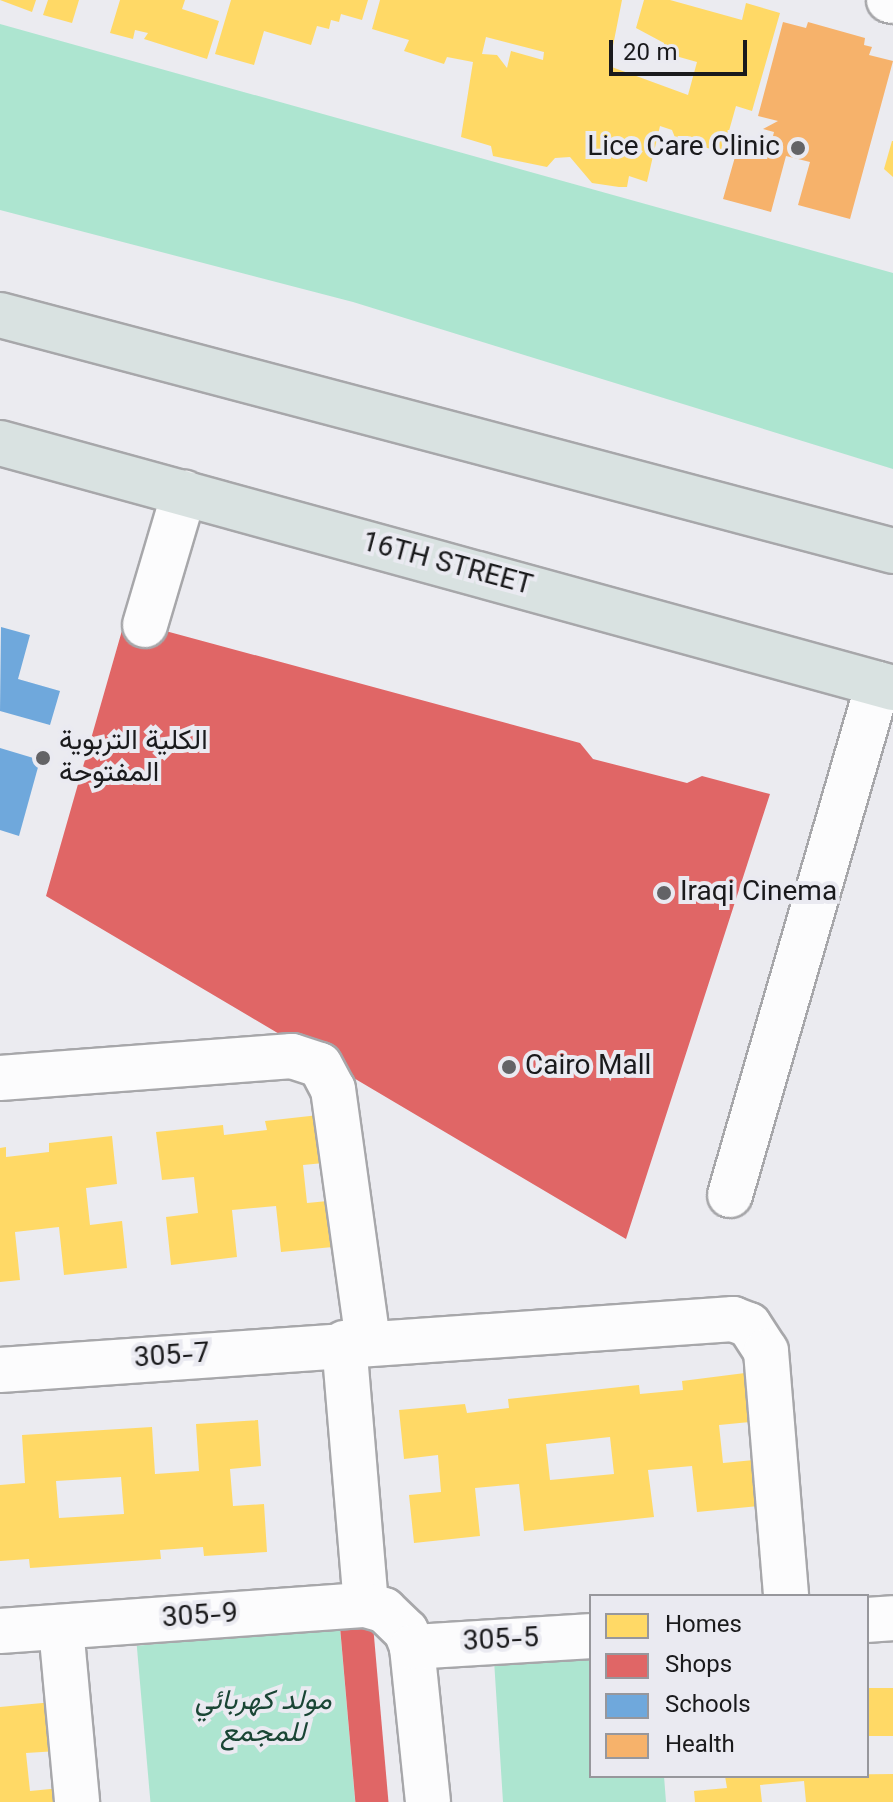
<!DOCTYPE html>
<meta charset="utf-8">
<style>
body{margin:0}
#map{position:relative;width:893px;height:1802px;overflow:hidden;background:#ebebf0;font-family:Georgia,Vazirmatn,serif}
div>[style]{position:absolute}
.green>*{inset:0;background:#ade5d0;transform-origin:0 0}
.homes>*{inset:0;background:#ffd966;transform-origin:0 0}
.shops>*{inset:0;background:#e06666;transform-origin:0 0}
.schools>*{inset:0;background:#6fa8dc}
.health>*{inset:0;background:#f6b26b}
.roads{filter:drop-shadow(2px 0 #a7a7aa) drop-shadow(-2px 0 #a7a7aa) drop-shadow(0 2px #a7a7aa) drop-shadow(0 -2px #a7a7aa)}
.minor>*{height:44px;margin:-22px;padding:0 22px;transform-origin:22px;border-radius:22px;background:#fcfcfd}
.major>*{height:44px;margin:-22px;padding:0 22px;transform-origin:22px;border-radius:22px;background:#d9e2e1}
.dots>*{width:22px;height:22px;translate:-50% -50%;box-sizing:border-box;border:4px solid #eaeaf1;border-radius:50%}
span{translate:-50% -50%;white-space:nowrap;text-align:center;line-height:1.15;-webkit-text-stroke:8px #eaeaf1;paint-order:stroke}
.poi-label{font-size:28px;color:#1a1a1c}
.right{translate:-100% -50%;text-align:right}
.left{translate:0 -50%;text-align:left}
.street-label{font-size:28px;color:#1a1a1c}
.park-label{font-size:28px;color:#1a4635;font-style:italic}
.legend{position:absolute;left:589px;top:1594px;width:280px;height:184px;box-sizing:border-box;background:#eaeaf1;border:2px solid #97979c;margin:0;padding:10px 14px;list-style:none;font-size:24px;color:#1a1a1c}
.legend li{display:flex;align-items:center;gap:16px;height:40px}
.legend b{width:40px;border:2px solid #97979c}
.scale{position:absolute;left:609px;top:40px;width:138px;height:36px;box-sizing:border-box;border:4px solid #1a1a1c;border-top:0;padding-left:10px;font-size:24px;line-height:28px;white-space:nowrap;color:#1a1a1c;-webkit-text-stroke:6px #eaeaf1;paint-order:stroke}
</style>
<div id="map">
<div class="green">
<i style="clip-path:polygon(0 24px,893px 273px,893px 469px,353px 302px,0 210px)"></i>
<i style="left:340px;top:1628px;width:175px;height:204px;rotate:85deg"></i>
<i style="clip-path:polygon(591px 1655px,591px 1776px,664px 1776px,666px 1802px,503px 1802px,494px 1660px)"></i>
</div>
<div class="homes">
<i style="clip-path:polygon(0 0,36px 0,32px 12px)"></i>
<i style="clip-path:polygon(48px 0,79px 0,72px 23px,43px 15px)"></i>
<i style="clip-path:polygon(120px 0,185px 0,182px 9px,219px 21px,207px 59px,144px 39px,148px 33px,135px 30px,133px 39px,110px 33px)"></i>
<i style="clip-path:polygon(231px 0,368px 0,362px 20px,341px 14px,339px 22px,331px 20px,329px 29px,317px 26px,311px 45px,264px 31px,254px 65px,215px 54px)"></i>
<i style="clip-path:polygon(evenodd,380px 0,622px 0,609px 66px,688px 95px,697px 62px,665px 53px,664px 43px,636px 28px,644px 0,670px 0,742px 20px,746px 3px,780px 13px,752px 111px,736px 106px,723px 152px,676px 140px,672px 130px,660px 126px,647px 182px,629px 176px,627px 187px,619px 187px,592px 183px,570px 157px,555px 158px,547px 167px,493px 156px,491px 146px,461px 137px,473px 62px,447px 57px,444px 64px,404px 51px,409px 40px,372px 29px,380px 0,486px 37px,544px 52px,543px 60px,511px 51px,507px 68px,497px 55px,482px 54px,486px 37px)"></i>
<i style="clip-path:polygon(892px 141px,893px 141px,893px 177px,884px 169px)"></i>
<i style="clip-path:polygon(328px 1114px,334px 1162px,303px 1165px,307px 1203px,338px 1200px,343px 1246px,281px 1252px,276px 1206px,232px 1210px,237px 1257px,171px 1265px,166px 1217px,198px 1213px,194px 1177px,162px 1180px,156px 1132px,223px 1125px,224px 1135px,267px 1130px,265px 1121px)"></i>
<i style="clip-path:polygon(112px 1136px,117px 1184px,86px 1188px,90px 1225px,122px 1221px,127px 1268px,64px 1275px,59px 1227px,15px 1232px,20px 1280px,0 1282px,0 1148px,6px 1147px,6px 1157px,49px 1152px,49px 1143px)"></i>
<i style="clip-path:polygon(evenodd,745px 1373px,750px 1422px,719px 1425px,723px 1463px,754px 1460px,759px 1506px,697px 1512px,692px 1466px,648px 1470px,654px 1517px,524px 1531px,519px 1484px,475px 1488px,480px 1536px,414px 1543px,409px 1495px,441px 1492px,438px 1455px,404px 1459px,399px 1410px,465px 1404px,467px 1413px,509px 1408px,508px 1399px,639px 1385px,640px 1394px,683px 1390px,682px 1381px,745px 1373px,610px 1437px,614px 1474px,550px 1480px,546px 1444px,610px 1437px)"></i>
<i style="clip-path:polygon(evenodd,258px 1420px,261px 1466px,230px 1469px,233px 1506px,264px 1504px,267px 1552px,204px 1556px,203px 1547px,160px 1550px,161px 1559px,30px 1568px,29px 1559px,0 1561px,0 1485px,25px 1483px,22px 1435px,152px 1427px,155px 1474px,199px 1471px,196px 1424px,258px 1420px,121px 1477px,124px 1514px,59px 1518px,56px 1481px,121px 1477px)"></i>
<i style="left:893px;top:1688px;width:48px;height:26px;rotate:90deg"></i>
<i style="clip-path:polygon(53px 1702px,58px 1751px,26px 1753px,30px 1791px,61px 1788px,63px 1802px,0 1802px,0 1707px)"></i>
<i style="clip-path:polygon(893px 1774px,893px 1802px,806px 1802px,804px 1781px,760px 1785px,762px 1802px,695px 1802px,694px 1791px,727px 1788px,725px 1776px)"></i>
</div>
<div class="shops">
<i style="clip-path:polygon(125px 620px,580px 743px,593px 759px,687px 783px,702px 776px,770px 794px,626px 1239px,46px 896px)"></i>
<i style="left:373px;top:1625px;width:178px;height:33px;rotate:85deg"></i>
</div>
<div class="schools">
<i style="clip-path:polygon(1px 627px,30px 635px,18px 679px,60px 691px,50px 725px,0 711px)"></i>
<i style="clip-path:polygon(0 748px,40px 760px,19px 836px,0 830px)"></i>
</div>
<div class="health">
<i style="clip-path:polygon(783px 22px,806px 28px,808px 22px,865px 38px,864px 45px,872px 47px,869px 55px,893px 61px,850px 219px,798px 205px,810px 162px,786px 156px,771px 212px,723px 199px,741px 136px,771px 144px,774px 132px,763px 129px,778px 121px,758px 116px)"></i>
</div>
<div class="roads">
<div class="minor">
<i style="left:889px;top:0;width:4px;rotate:14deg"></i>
<i style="left:145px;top:625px;width:138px;rotate:-73.5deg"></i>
<i style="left:0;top:1078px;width:293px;rotate:-4.3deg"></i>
<i style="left:292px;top:1056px;width:29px;rotate:18deg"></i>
<i style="left:320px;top:1065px;width:27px;rotate:62deg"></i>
<i style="left:333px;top:1089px;width:254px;rotate:82.1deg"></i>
<i style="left:730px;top:1195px;width:532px;rotate:-73.85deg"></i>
<i style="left:344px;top:1343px;width:263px;rotate:85.2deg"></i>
<i style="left:0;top:1370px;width:735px;rotate:-3.98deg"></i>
<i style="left:733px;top:1319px;width:17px;rotate:21deg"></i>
<i style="left:749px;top:1325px;width:31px;rotate:57deg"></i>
<i style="left:766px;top:1351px;width:246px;rotate:85.3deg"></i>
<i style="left:867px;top:1620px;width:26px;rotate:-4deg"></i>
<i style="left:61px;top:1628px;width:175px;rotate:84.7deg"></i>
<i style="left:0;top:1631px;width:367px;rotate:-4.1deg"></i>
<i style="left:366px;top:1605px;width:19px;rotate:16deg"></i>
<i style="left:384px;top:1610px;width:30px;rotate:44deg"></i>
<i style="left:406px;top:1631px;width:17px;rotate:69deg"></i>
<i style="left:412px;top:1647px;width:156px;rotate:84.1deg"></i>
<i style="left:412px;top:1647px;width:179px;rotate:-3.5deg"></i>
</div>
<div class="major">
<i style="left:0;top:315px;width:924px;rotate:14.8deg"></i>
<i style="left:0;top:443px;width:926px;rotate:15.34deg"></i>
</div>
</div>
<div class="dots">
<i style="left:798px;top:148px;background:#636366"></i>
<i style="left:43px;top:758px;background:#636366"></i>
<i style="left:664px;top:893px;background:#636366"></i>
<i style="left:509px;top:1067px;background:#636366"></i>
</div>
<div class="poi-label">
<span class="right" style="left:780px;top:148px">Lice Care Clinic</span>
<span class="left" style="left:59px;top:758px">الكلية التربوية<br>المفتوحة</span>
<span class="left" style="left:680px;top:893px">Iraqi Cinema</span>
<span class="left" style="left:525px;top:1067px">Cairo Mall</span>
</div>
<div class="street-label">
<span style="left:447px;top:565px;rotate:15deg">16TH STREET</span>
<span style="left:172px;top:1357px;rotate:-4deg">305-7</span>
<span style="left:200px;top:1617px;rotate:-4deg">305-9</span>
<span style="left:501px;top:1641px;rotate:-3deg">305-5</span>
</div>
<div class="park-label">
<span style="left:263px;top:1718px">مولد كهربائي<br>للمجمع</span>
</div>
<ul class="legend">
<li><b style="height:22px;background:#ffd966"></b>Homes</li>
<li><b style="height:22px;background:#e06666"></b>Shops</li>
<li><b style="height:22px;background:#6fa8dc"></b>Schools</li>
<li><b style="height:22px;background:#f6b26b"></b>Health</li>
</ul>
<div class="scale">20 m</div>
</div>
